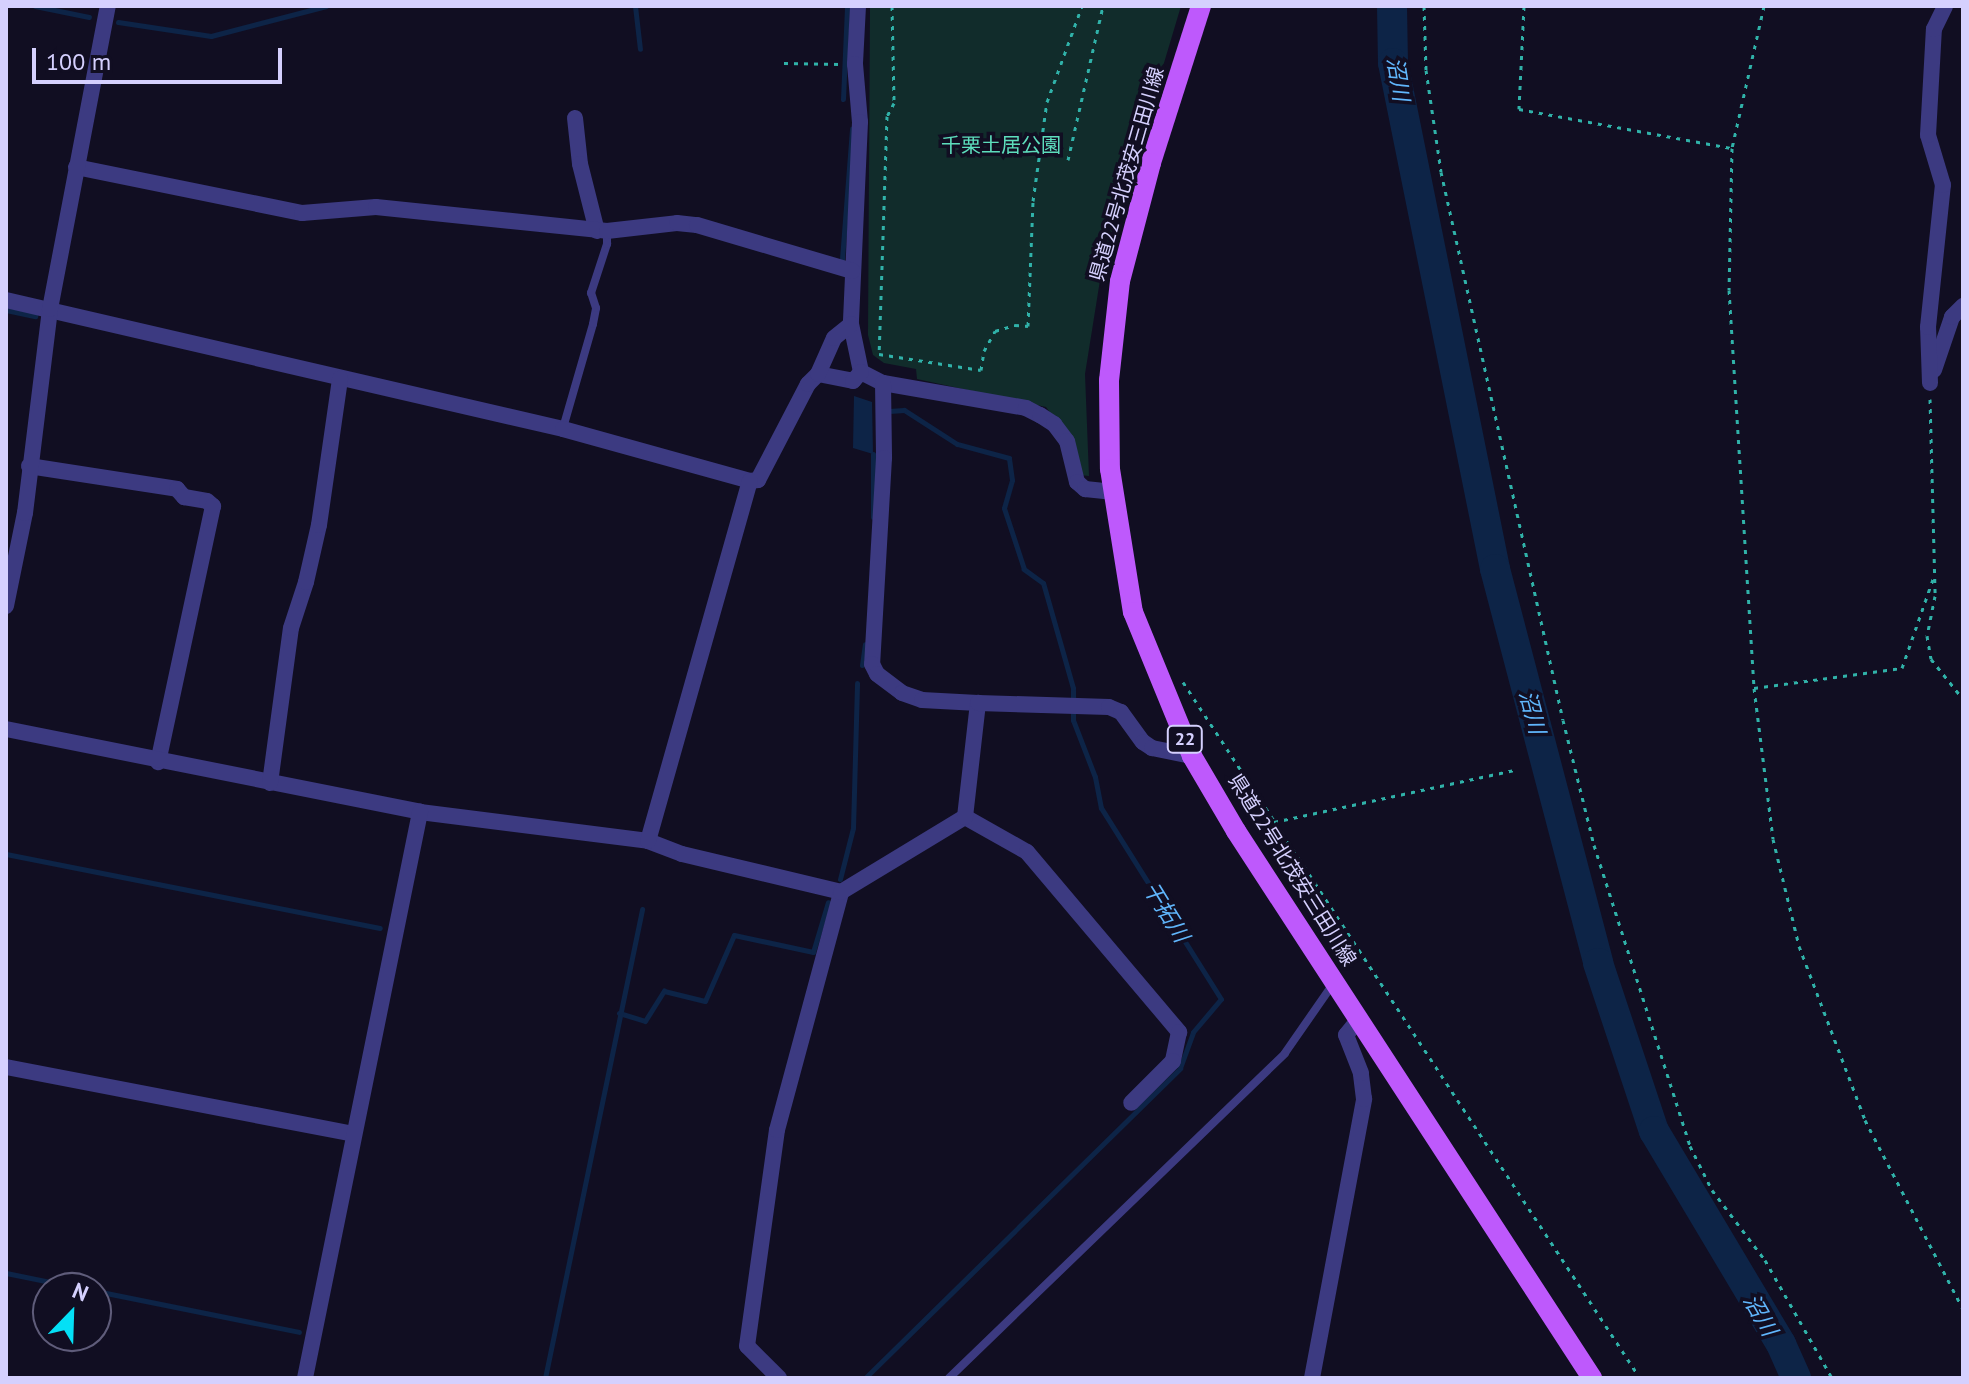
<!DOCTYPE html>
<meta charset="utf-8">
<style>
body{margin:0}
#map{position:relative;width:1969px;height:1384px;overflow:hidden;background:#110e22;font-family:"PT Sans","Noto Sans JP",sans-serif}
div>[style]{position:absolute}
.green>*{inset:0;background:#112c2b}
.water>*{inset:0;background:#0d2447}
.stream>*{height:5px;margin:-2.5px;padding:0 2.5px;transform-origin:2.5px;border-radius:2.5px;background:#0d2447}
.river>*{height:30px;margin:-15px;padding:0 15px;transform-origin:15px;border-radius:15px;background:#0d2447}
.path>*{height:3px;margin-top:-1.5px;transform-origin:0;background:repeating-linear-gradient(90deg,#30b2a9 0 4px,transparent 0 10px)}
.lane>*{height:8px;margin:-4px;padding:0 4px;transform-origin:4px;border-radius:4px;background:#3c3a81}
.street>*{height:16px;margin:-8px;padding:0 8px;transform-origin:8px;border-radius:8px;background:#3c3a81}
.primary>*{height:20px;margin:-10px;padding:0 10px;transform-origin:10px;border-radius:10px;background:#be59fc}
span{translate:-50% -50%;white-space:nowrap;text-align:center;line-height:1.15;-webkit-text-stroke:7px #110e22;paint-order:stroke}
.shield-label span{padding:2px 6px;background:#110e22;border:2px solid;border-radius:6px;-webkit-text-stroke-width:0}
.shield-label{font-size:18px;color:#d5d0fe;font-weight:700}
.park-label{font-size:20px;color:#5dddbc}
.street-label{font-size:20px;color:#d5d0fe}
.water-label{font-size:22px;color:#60b6fc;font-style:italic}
.frame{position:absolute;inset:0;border:8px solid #d5d0fe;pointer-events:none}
.north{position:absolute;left:32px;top:1272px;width:80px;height:80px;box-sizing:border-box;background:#110e22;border:2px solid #5f5c7a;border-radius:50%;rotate:23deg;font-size:22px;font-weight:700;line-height:32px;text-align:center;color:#d5d0fe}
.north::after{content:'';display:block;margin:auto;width:28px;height:36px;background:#04e0f6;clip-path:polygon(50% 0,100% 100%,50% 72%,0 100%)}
.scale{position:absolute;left:32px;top:48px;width:250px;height:36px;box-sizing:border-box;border:4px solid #d5d0fe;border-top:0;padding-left:10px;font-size:24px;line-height:28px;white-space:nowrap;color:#d5d0fe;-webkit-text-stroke:6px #110e22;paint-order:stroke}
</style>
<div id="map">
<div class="green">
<i style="clip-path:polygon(870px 6px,1181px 6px,1101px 274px,1085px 374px,1089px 476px,1080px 475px,1071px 441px,1046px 407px,917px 379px,916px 369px,884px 363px,873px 355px,868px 335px)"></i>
</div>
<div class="water">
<i style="clip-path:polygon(854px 396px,872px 402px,873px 454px,853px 448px)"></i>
</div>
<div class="stream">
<i style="left:35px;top:6px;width:55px;rotate:11.5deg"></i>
<i style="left:635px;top:6px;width:43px;rotate:83.4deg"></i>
<i style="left:118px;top:22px;width:94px;rotate:8.6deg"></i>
<i style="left:211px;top:36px;width:119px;rotate:-14.6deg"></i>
<i style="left:843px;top:99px;width:93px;rotate:-87.5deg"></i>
<i style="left:842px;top:259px;width:131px;rotate:-85.6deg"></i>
<i style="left:6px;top:310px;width:30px;rotate:12deg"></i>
<i style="left:873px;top:454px;width:63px;rotate:90deg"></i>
<i style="left:862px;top:665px;width:21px;rotate:-82deg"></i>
<i style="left:6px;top:854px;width:381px;rotate:11.2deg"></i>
<i style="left:840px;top:879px;width:53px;rotate:-75.7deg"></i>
<i style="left:853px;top:828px;width:145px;rotate:-88.4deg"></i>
<i style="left:619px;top:1013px;width:27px;rotate:17deg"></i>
<i style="left:645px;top:1021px;width:36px;rotate:-58deg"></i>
<i style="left:664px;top:991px;width:42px;rotate:13.7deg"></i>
<i style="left:705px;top:1001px;width:72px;rotate:-66.3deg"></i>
<i style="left:734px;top:935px;width:81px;rotate:12.1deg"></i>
<i style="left:813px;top:952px;width:52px;rotate:-73.3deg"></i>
<i style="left:6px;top:1273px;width:76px;rotate:11.5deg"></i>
<i style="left:96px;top:1291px;width:207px;rotate:11.4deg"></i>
<i style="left:545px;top:1378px;width:479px;rotate:-78.3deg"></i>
<i style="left:865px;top:1378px;width:442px;rotate:-44.5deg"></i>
<i style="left:1180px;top:1068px;width:38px;rotate:-70deg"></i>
<i style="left:1193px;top:1032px;width:43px;rotate:-49.7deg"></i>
<i style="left:1221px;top:999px;width:226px;rotate:-122.1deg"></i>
<i style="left:1101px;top:808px;width:32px;rotate:-101deg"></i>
<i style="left:1095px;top:777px;width:61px;rotate:-111.1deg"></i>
<i style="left:1073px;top:720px;width:32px;rotate:-90deg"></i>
<i style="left:1073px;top:688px;width:109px;rotate:-105.9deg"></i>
<i style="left:1043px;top:583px;width:24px;rotate:-144deg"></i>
<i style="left:1024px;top:569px;width:64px;rotate:-108.2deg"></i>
<i style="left:1004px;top:508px;width:29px;rotate:-74deg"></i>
<i style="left:1012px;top:480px;width:22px;rotate:-98deg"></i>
<i style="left:1009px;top:458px;width:54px;rotate:-164.9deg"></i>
<i style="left:957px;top:444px;width:63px;rotate:-147.3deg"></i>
<i style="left:904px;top:410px;width:15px;rotate:176deg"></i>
</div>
<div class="river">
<i style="left:1392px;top:6px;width:57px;rotate:89deg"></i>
<i style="left:1393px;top:63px;width:516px;rotate:78.6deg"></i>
<i style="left:1495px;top:569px;width:407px;rotate:75.3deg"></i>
<i style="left:1598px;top:963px;width:177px;rotate:71.6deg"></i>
<i style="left:1654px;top:1131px;width:248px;rotate:59.2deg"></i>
<i style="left:1781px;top:1344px;width:37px;rotate:66deg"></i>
</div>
<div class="path">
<i style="left:892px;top:6px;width:97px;rotate:88.8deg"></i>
<i style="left:894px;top:103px;width:15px;rotate:118deg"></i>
<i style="left:887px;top:116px;width:238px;rotate:91.9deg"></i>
<i style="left:879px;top:354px;width:103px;rotate:8.9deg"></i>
<i style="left:981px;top:370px;width:19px;rotate:-81deg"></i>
<i style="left:984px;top:351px;width:23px;rotate:-61deg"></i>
<i style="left:995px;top:331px;width:21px;rotate:-17deg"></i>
<i style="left:1015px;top:325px;width:13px;rotate:4deg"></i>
<i style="left:1028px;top:326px;width:125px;rotate:-87.7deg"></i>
<i style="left:1033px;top:201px;width:100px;rotate:-82deg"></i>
<i style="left:1047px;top:102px;width:102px;rotate:-70deg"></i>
<i style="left:1424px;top:6px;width:64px;rotate:88.2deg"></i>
<i style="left:1426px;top:70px;width:103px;rotate:81.6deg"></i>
<i style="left:1441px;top:172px;width:561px;rotate:77.45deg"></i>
<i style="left:1563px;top:720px;width:129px;rotate:76.1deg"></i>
<i style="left:1594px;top:845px;width:316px;rotate:72.3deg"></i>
<i style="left:1690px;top:1146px;width:49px;rotate:63.4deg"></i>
<i style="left:1712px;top:1190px;width:88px;rotate:52.9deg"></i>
<i style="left:1765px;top:1260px;width:136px;rotate:60.4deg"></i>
<i style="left:1524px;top:6px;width:103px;rotate:92.8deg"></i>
<i style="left:1519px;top:109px;width:217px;rotate:10.4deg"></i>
<i style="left:1764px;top:6px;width:146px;rotate:102.7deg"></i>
<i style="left:1732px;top:148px;width:142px;rotate:91.2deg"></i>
<i style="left:1729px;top:290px;width:399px;rotate:86.4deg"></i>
<i style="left:1754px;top:688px;width:152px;rotate:82.8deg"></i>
<i style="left:1773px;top:839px;width:110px;rotate:76.3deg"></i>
<i style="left:1799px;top:946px;width:186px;rotate:69.2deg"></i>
<i style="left:1865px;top:1120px;width:213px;rotate:62.6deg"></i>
<i style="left:784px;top:63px;width:56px;rotate:1deg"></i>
<i style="left:1068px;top:160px;width:158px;rotate:-77.2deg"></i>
<i style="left:1930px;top:399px;width:197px;rotate:88.5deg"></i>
<i style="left:1935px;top:596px;width:41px;rotate:101.3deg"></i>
<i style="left:1927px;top:636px;width:23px;rotate:80deg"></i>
<i style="left:1931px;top:659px;width:51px;rotate:51.3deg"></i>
<i style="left:1183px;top:682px;width:833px;rotate:56.71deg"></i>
<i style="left:1754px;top:688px;width:149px;rotate:-7.7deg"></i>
<i style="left:1902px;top:668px;width:97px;rotate:-70.8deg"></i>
<i style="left:1274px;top:822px;width:246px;rotate:-12.2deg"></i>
</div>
<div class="lane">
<i style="left:563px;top:428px;width:108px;rotate:-73.9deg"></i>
<i style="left:593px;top:324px;width:16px;rotate:-79deg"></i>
<i style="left:596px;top:308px;width:16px;rotate:-108deg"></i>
<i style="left:591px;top:293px;width:52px;rotate:-71.9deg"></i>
<i style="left:607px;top:244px;width:13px;rotate:-90deg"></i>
<i style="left:949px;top:1378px;width:467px;rotate:-44deg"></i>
<i style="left:1285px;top:1053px;width:84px;rotate:-55.2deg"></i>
</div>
<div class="street">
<i style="left:858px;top:6px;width:58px;rotate:93deg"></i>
<i style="left:855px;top:64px;width:58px;rotate:85.1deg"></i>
<i style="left:860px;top:122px;width:202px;rotate:92.6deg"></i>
<i style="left:851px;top:324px;width:49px;rotate:78.2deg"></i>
<i style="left:861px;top:372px;width:25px;rotate:27deg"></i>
<i style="left:883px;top:383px;width:145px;rotate:9.9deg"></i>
<i style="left:1026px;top:408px;width:16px;rotate:27deg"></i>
<i style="left:1040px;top:415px;width:17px;rotate:33deg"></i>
<i style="left:1054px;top:424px;width:21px;rotate:53deg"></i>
<i style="left:1067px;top:441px;width:42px;rotate:76.3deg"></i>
<i style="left:1077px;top:482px;width:11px;rotate:41deg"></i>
<i style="left:1085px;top:489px;width:29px;rotate:6deg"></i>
<i style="left:575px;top:118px;width:46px;rotate:83.8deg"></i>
<i style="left:580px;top:164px;width:69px;rotate:75.8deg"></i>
<i style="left:76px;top:167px;width:231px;rotate:11.5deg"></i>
<i style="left:302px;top:213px;width:74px;rotate:-4.6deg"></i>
<i style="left:376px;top:207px;width:232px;rotate:5.9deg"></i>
<i style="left:607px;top:231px;width:70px;rotate:-6.5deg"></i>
<i style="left:677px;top:223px;width:20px;rotate:6deg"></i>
<i style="left:697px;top:225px;width:162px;rotate:16.5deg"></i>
<i style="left:6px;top:300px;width:572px;rotate:13.04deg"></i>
<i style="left:563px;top:429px;width:194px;rotate:15.5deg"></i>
<i style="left:750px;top:481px;width:8px;rotate:-7deg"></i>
<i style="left:758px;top:480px;width:108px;rotate:-62.5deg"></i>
<i style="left:808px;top:384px;width:14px;rotate:-45deg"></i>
<i style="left:818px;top:374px;width:36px;rotate:11deg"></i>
<i style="left:853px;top:381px;width:12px;rotate:-48deg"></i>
<i style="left:1934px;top:370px;width:56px;rotate:-71.2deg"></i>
<i style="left:1952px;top:317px;width:16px;rotate:-45deg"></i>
<i style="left:818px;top:374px;width:39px;rotate:-66deg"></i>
<i style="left:834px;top:338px;width:22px;rotate:-39deg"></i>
<i style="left:883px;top:383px;width:75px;rotate:89.2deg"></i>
<i style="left:884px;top:458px;width:206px;rotate:93.3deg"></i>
<i style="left:872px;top:664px;width:11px;rotate:63deg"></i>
<i style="left:877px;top:674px;width:31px;rotate:37deg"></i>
<i style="left:902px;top:693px;width:21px;rotate:19deg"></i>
<i style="left:922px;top:700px;width:56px;rotate:3.1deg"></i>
<i style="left:1930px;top:383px;width:56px;rotate:-92deg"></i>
<i style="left:1928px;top:327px;width:143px;rotate:-84deg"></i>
<i style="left:1943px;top:185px;width:52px;rotate:-106.7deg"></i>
<i style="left:1928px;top:135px;width:106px;rotate:-86.8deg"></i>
<i style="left:1934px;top:29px;width:25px;rotate:-64deg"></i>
<i style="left:29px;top:466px;width:150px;rotate:8.8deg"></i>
<i style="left:177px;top:489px;width:11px;rotate:49deg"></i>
<i style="left:184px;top:497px;width:23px;rotate:10deg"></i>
<i style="left:207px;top:501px;width:8px;rotate:40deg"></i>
<i style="left:213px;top:506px;width:262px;rotate:102.1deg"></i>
<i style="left:6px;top:606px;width:95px;rotate:-78.5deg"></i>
<i style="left:25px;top:513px;width:206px;rotate:-83deg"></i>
<i style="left:50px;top:309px;width:309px;rotate:-79.2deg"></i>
<i style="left:6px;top:729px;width:422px;rotate:11.3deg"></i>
<i style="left:420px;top:812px;width:230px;rotate:7.2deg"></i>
<i style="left:648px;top:841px;width:36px;rotate:21deg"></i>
<i style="left:682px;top:854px;width:163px;rotate:13.4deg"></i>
<i style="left:270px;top:783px;width:156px;rotate:-82.3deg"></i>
<i style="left:291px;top:628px;width:48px;rotate:-71.9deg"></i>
<i style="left:306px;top:582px;width:58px;rotate:-77.2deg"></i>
<i style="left:319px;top:525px;width:148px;rotate:-81.8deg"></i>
<i style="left:965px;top:817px;width:71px;rotate:29.4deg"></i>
<i style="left:1027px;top:852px;width:236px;rotate:49.8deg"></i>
<i style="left:1179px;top:1032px;width:30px;rotate:102deg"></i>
<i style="left:1173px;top:1061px;width:59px;rotate:135deg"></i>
<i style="left:648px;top:841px;width:374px;rotate:-74.2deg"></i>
<i style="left:6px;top:1067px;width:353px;rotate:10.9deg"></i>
<i style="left:305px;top:1378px;width:578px;rotate:-78.51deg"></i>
<i style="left:779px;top:1378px;width:45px;rotate:-135deg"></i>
<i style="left:747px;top:1346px;width:218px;rotate:-82.1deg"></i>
<i style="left:777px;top:1130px;width:246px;rotate:-74.9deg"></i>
<i style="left:841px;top:892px;width:145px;rotate:-31.2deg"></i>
<i style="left:965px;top:817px;width:115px;rotate:-83.5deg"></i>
<i style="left:978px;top:703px;width:131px;rotate:1.7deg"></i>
<i style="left:1109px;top:707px;width:13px;rotate:23deg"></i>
<i style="left:1121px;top:712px;width:37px;rotate:54deg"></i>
<i style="left:1143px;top:742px;width:11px;rotate:34deg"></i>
<i style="left:1152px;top:748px;width:41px;rotate:11.3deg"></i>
<i style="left:1312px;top:1378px;width:284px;rotate:-79.4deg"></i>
<i style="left:1364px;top:1099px;width:26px;rotate:-97deg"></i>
<i style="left:1361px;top:1073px;width:41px;rotate:-111.5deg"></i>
<i style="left:1346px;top:1035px;width:21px;rotate:-51deg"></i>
</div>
<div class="primary">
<i style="left:1201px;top:6px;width:165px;rotate:107.7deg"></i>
<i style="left:1151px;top:163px;width:122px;rotate:104.7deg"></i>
<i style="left:1120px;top:281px;width:100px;rotate:96.3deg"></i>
<i style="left:1109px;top:380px;width:89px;rotate:89.4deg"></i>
<i style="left:1110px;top:469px;width:145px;rotate:80.9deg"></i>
<i style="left:1133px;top:612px;width:156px;rotate:67.7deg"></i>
<i style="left:1192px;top:756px;width:87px;rotate:59.6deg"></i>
<i style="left:1236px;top:831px;width:653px;rotate:56.94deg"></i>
</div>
<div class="shield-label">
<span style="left:1185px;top:739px">22</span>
</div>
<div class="park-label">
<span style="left:1001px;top:145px">千栗土居公園</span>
</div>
<div class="street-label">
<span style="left:1127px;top:174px;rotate:-74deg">県道22号北茂安三田川線</span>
<span style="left:1292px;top:870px;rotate:58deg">県道22号北茂安三田川線</span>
</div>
<div class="water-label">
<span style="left:1398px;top:79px;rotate:81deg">沼川</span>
<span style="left:1532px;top:712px;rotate:75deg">沼川</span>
<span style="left:1166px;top:912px;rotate:58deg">干拓川</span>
<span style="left:1760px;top:1315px;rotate:60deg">沼川</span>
</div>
<div class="frame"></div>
<div class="north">N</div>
<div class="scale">100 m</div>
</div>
